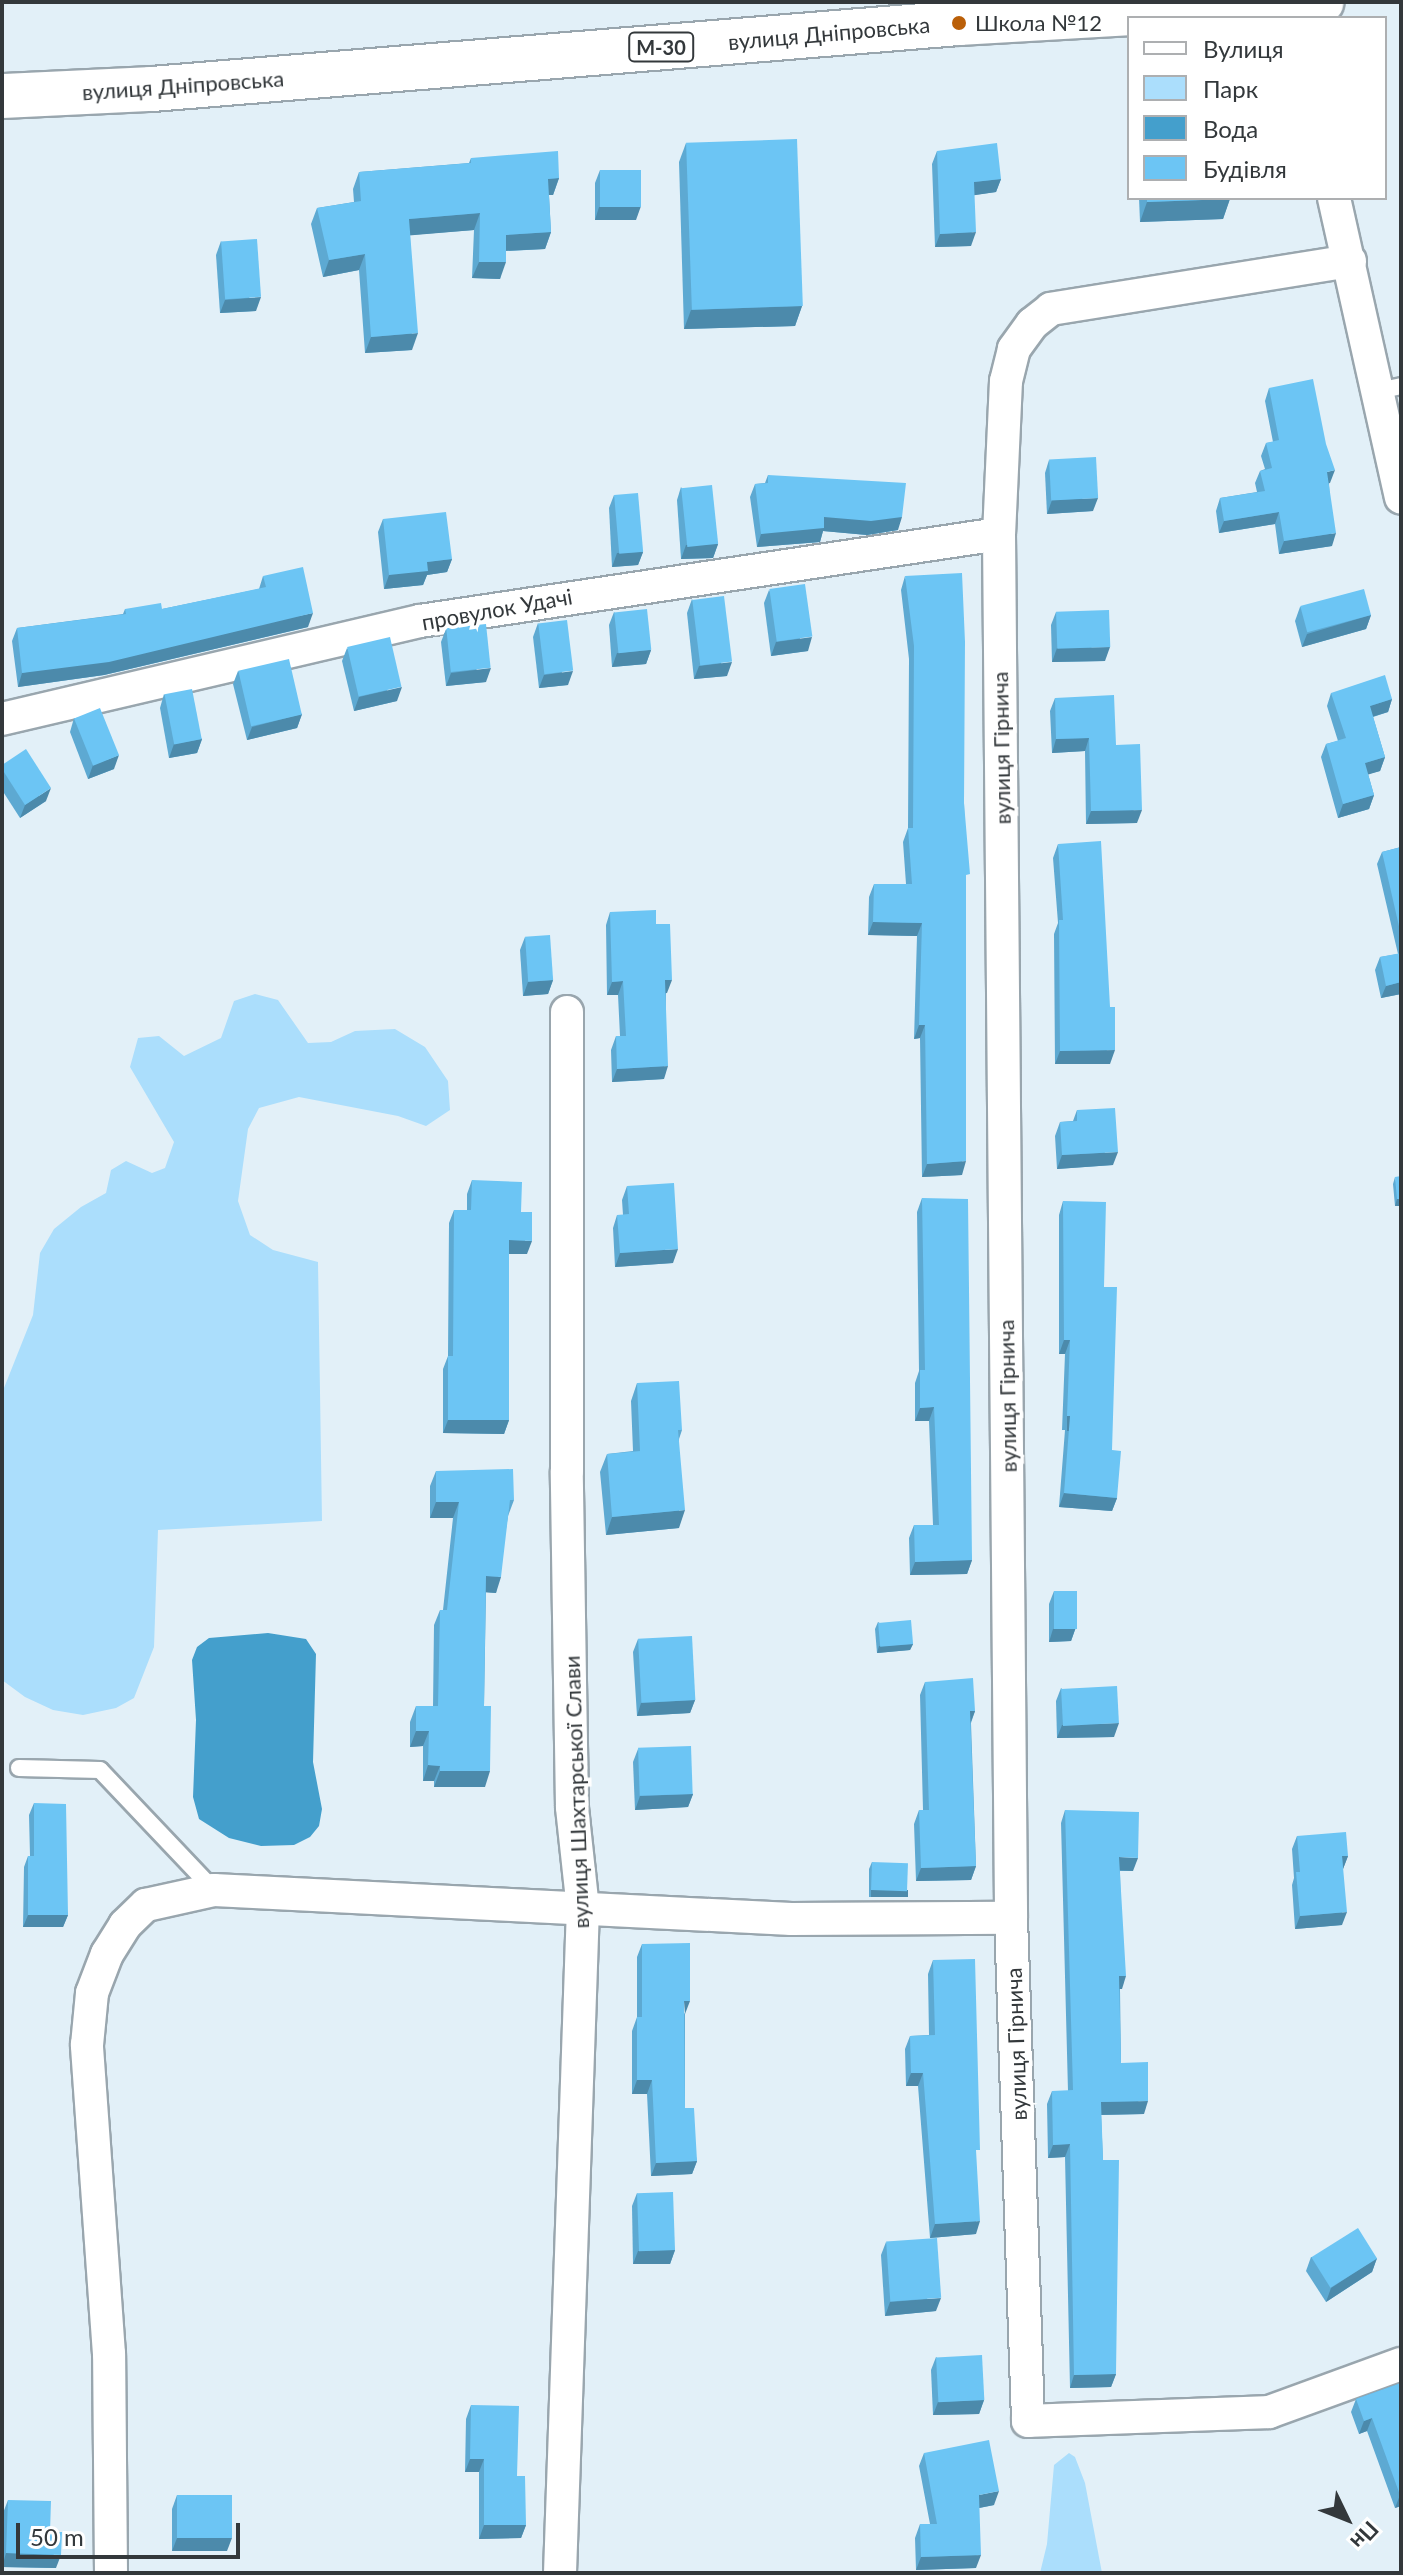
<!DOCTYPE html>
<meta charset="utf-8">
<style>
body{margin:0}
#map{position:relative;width:1403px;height:2575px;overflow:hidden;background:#e2f0f8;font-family:Lato,sans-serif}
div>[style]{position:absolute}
.green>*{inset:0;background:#abdefc}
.water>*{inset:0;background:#449fcc}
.roads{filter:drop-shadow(2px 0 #99a6ae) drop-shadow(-2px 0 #99a6ae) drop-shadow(0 2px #99a6ae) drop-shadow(0 -2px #99a6ae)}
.lane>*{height:16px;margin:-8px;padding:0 8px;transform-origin:8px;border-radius:8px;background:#fff}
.street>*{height:32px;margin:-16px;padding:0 16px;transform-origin:16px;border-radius:16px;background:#fff}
.highway>*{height:44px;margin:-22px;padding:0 22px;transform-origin:22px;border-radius:22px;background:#fff}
.wall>*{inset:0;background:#5da9d2}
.shaded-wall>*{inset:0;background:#4c8aab;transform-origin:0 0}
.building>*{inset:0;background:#6cc5f4;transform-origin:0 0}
.dots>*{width:22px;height:22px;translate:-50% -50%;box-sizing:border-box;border:4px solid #fff;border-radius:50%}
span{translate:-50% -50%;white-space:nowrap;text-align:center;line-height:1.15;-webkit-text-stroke:7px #fff;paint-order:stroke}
.shield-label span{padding:2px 6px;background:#fff;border:2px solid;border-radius:6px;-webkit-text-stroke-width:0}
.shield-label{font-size:20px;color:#33383b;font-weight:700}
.poi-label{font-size:22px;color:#33383b}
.left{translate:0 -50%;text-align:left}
.street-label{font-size:22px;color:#33383b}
.frame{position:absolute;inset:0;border:4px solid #33383b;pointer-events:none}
.legend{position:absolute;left:1127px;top:16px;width:260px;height:184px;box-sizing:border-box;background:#fff;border:2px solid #adafb1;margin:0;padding:10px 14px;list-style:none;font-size:24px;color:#33383b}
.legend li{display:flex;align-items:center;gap:16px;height:40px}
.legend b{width:40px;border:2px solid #adafb1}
.north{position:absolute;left:1307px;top:2479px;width:80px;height:80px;-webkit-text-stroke:6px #fff;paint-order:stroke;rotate:133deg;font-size:22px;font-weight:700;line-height:32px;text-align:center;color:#33383b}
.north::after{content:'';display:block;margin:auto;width:28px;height:36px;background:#33383b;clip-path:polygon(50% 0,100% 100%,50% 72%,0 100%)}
.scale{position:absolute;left:16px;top:2523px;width:224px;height:36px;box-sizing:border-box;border:4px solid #33383b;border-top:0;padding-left:10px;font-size:24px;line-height:28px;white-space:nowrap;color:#33383b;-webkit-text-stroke:6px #fff;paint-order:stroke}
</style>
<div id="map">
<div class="green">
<i style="clip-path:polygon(255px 994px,278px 1000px,308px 1043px,331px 1042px,355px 1031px,395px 1029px,425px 1047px,448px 1081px,450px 1110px,426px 1126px,398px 1116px,299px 1097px,259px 1108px,248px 1129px,238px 1201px,250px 1235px,273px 1250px,318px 1262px,322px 1521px,158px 1530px,154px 1647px,134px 1698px,116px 1708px,83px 1715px,53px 1710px,25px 1697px,2px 1680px,2px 1393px,33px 1315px,40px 1253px,54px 1229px,81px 1207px,106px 1193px,111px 1170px,126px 1161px,152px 1173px,165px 1168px,174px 1142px,130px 1067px,138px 1038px,159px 1036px,184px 1056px,221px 1038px,234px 1001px)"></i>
<i style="clip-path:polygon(1069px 2453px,1075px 2457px,1085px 2483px,1102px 2573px,1040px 2573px,1047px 2544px,1054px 2465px)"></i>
</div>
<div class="water">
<i style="clip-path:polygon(268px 1633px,306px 1639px,316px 1654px,313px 1762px,322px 1809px,319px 1826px,310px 1837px,294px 1845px,261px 1846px,229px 1838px,199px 1819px,193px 1797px,196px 1720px,192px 1660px,197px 1647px,209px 1638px)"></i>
</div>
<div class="roads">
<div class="lane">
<i style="left:1378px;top:391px;width:24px;rotate:-12deg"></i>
<i style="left:19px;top:1768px;width:81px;rotate:1.4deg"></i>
<i style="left:100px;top:1770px;width:166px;rotate:46.5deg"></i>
</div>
<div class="street">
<i style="left:1334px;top:198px;width:307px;rotate:77.4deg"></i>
<i style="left:1350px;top:261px;width:303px;rotate:170.9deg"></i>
<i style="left:1051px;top:309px;width:24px;rotate:142deg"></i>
<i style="left:1032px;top:324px;width:31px;rotate:126deg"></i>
<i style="left:1014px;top:349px;width:33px;rotate:104deg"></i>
<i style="left:1006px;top:381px;width:153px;rotate:92.6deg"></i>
<i style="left:999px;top:534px;width:1384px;rotate:89.5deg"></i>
<i style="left:1011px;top:1918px;width:503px;rotate:88.06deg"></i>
<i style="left:1028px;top:2421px;width:241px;rotate:-2.1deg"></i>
<i style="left:1269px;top:2412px;width:140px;rotate:-20deg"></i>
<i style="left:2px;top:719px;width:429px;rotate:-13.2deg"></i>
<i style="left:420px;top:621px;width:585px;rotate:-8.55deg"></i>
<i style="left:111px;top:2573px;width:219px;rotate:-90.5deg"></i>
<i style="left:109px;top:2354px;width:310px;rotate:-94.1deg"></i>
<i style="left:87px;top:2045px;width:52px;rotate:-84.5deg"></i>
<i style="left:92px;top:1993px;width:42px;rotate:-69deg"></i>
<i style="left:107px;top:1954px;width:34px;rotate:-58deg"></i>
<i style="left:125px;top:1925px;width:29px;rotate:-44deg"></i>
<i style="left:146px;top:1905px;width:70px;rotate:-12.4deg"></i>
<i style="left:214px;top:1890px;width:578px;rotate:2.88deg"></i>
<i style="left:791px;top:1919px;width:220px;rotate:-0.3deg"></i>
<i style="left:560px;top:2573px;width:664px;rotate:-88.02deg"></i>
<i style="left:583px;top:1909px;width:103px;rotate:-96.2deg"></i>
<i style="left:572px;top:1807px;width:336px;rotate:-90.9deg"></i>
<i style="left:567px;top:1471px;width:459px;rotate:-90deg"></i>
</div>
<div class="highway">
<i style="left:2px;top:96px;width:150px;rotate:-2.7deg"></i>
<i style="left:152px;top:89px;width:810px;rotate:-4.68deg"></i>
<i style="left:959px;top:23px;width:363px;rotate:-3.3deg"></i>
</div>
</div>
<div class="wall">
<i style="clip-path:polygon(686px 143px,802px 306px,795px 326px,684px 329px,679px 162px)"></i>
<i style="clip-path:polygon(937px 151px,1001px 179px,996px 192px,974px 195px,971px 246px,935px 247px,932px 164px)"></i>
<i style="clip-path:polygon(471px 158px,559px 178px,553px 195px,549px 195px,551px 232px,545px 249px,506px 251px,500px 279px,472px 278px,474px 230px,410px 235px,412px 350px,365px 353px,359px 270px,323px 277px,311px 224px,317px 208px,354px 202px,353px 189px,359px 172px,469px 163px)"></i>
<i style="clip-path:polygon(600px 170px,636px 220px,595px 220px,595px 183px)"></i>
<i style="clip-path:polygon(1139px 198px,1230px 198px,1223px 219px,1140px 222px)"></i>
<i style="clip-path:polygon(221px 241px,256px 311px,220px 313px,216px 255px)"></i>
<i style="clip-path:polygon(1269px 388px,1330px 483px,1329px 483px,1332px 546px,1279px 554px,1275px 524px,1219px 533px,1216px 511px,1220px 498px,1257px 492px,1255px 483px,1260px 471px,1265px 469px,1261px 456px,1266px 443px,1273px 442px,1265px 401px)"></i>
<i style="clip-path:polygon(1049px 460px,1093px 511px,1047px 514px,1045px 473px)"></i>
<i style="clip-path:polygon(768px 475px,898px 530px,867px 535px,823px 531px,820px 542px,757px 547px,750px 497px,755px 484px,765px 483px)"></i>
<i style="clip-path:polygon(681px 487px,718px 544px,713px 558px,681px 559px,677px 500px)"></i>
<i style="clip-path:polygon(614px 495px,643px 552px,638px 565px,612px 567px,609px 508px)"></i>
<i style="clip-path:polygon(383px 519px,452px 559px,447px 572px,427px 575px,423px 585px,384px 589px,378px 532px)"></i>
<i style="clip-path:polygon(263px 576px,308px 627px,104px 675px,18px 687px,12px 641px,17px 628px,123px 614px,125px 609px,162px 609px,259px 589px)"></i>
<i style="clip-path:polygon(905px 576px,964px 803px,966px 885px,962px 1175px,922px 1177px,920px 1038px,914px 1039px,917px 936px,868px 935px,869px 897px,874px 884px,906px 884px,903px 842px,908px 828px,909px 659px,901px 590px)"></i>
<i style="clip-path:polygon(769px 590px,808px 651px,771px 656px,764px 603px)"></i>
<i style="clip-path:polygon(692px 599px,727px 676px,694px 679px,687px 613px)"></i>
<i style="clip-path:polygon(1300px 607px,1371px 615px,1366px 629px,1302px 647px,1295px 621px)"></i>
<i style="clip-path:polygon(614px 612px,651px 650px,646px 664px,612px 667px,609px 625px)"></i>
<i style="clip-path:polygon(1056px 612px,1105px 661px,1052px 662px,1051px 625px)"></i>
<i style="clip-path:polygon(538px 623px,568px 685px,539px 688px,533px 637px)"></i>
<i style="clip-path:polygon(446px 629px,486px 682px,446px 686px,441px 642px)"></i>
<i style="clip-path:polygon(347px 648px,397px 701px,354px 711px,342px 661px)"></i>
<i style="clip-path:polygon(238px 671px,302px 714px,297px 728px,247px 740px,233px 684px)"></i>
<i style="clip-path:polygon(1331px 693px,1392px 699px,1388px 712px,1373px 717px,1385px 757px,1380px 771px,1368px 774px,1374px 795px,1369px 809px,1338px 818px,1321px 757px,1326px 744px,1338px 741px,1327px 706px)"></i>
<i style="clip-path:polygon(164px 694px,202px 739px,197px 753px,169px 758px,160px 708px)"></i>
<i style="clip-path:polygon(1055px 698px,1116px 745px,1137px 823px,1086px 824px,1085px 751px,1052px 753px,1050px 711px)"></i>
<i style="clip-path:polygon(74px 718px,114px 769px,88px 779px,70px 732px)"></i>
<i style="clip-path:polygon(2px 765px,46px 801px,20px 818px,2px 790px)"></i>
<i style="clip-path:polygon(1058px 844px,1110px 1064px,1055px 1064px,1054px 934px,1058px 923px,1053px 858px)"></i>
<i style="clip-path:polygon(1401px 847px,1401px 994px,1381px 998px,1375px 970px,1380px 957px,1398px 954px,1377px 864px,1382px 852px)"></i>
<i style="clip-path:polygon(610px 912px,656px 924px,667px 993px,666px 993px,664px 1079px,612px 1082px,611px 1050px,616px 1036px,620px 1036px,618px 995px,607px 995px,606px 925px)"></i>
<i style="clip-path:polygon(525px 937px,553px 980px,548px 994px,523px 996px,520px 950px)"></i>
<i style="clip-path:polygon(1077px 1110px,1113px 1165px,1057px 1169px,1055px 1136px,1060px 1122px,1073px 1121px)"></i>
<i style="clip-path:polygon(1395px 1177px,1401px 1206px,1395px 1206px,1393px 1184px)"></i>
<i style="clip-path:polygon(472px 1180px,521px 1212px,527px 1254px,509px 1254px,509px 1420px,504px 1434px,443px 1433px,443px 1369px,448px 1356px,449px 1223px,454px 1210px,467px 1210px,467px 1194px)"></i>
<i style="clip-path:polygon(627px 1186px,673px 1263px,615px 1267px,613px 1228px,617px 1215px,623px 1215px,622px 1200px)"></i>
<i style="clip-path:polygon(922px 1198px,972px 1560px,967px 1574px,910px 1575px,909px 1538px,914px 1525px,933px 1525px,929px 1421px,915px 1421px,915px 1383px,919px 1371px,917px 1212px)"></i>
<i style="clip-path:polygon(1063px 1201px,1104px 1287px,1112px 1450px,1117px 1498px,1112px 1511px,1059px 1507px,1065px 1430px,1062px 1430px,1065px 1354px,1059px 1354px,1059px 1215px)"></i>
<i style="clip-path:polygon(637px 1383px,682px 1430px,679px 1439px,679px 1528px,606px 1535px,600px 1472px,607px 1454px,633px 1451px,631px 1401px)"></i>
<i style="clip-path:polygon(436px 1471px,514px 1500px,508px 1516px,496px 1593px,486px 1592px,484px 1706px,485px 1787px,434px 1787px,434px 1781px,423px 1781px,423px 1746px,410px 1747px,410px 1722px,416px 1706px,433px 1706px,434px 1625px,440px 1610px,443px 1610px,453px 1518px,430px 1518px,430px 1486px)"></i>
<i style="clip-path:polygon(1054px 1591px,1076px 1627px,1071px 1641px,1049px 1642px,1049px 1604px)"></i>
<i style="clip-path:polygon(878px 1622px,913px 1644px,910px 1650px,877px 1653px,875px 1629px)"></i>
<i style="clip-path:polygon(638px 1639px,695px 1700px,690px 1713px,637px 1716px,633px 1652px)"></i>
<i style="clip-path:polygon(925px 1682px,975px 1711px,971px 1723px,976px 1866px,971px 1880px,916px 1881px,914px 1824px,919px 1810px,923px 1810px,920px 1695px)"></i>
<i style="clip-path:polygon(1061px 1688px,1114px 1737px,1057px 1738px,1056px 1701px)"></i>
<i style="clip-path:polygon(638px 1749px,693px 1794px,688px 1807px,635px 1810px,633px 1762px)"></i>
<i style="clip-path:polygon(34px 1803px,68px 1915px,63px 1927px,23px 1927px,24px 1867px,28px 1856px,30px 1856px,29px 1815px)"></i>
<i style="clip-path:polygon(1065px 1810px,1133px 1871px,1120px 1871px,1122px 1989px,1120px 1989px,1121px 2063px,1144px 2114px,1101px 2115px,1103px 2160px,1116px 2374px,1111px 2387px,1070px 2388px,1065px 2157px,1048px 2158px,1047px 2104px,1052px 2091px,1068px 2091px,1061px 1823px)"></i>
<i style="clip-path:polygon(1297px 1836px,1348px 1856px,1343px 1869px,1342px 1925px,1295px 1929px,1292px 1885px,1294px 1878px,1292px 1849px)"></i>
<i style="clip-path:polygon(872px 1862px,905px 1897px,869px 1897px,869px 1869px)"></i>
<i style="clip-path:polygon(642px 1944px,685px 2014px,685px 2108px,697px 2161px,692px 2174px,651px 2176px,647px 2094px,632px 2094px,632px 2031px,637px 2017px,637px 1957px)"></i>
<i style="clip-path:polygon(933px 1960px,976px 2161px,976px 2234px,930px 2238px,918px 2086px,906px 2086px,905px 2049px,910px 2036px,929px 2035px,928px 1974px)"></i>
<i style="clip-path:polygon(637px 2193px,675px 2250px,670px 2264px,633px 2264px,632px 2206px)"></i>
<i style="clip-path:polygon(886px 2242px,936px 2311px,885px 2316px,881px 2255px)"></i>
<i style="clip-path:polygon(1311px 2257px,1377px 2258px,1372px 2272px,1326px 2302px,1306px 2271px)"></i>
<i style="clip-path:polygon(936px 2357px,984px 2400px,979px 2414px,933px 2415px,931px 2370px)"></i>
<i style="clip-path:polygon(1401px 2383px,1401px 2506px,1395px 2508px,1367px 2431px,1359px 2434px,1351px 2412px,1356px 2399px)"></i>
<i style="clip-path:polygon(471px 2405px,517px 2476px,526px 2525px,521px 2538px,479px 2539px,479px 2472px,465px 2472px,466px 2419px)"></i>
<i style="clip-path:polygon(924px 2453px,994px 2505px,979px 2508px,976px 2568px,916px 2570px,915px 2538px,920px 2524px,930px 2524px,919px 2466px)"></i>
<i style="clip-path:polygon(177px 2495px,227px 2551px,172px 2551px,172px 2509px)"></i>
<i style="clip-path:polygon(8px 2500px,50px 2532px,56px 2568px,2px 2567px,3px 2513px)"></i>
</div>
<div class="shaded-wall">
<i style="clip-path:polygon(559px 178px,553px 195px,542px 195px,548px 179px)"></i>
<i style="clip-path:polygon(1001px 179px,996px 192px,969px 196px,974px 182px)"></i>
<i style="clip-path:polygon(1230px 199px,1223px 219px,1140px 222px,1147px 202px)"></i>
<i style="clip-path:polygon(641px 206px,636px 220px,595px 220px,599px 207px)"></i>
<i style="clip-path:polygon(480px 213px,474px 230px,403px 236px,409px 219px)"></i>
<i style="clip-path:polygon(551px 232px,545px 249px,500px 251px,506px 235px)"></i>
<i style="clip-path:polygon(976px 232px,971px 246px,935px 247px,940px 234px)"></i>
<i style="clip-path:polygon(365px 254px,359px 270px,323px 277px,329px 260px)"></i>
<i style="clip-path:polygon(479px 262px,506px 262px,500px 279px,472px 278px)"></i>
<i style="clip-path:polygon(261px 297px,256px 311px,220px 313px,225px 300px)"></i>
<i style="clip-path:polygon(802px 306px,795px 326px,684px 329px,691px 310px)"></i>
<i style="clip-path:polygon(418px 333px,412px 350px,365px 353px,371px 337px)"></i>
<i style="clip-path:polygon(1335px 470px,1330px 483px,1323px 485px,1327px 472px)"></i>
<i style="clip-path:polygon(1098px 498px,1093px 511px,1047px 514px,1052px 500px)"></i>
<i style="clip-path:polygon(1279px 512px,1275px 524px,1219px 533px,1224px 521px)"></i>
<i style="clip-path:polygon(824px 517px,902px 517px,898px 530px,867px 535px,823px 531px,820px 542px,757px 547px,761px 534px)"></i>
<i style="clip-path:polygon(1336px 533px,1332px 546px,1279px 554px,1284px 541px)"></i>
<i style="clip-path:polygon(718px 544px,713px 558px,681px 559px,686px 545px)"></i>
<i style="clip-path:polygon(643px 552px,638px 565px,612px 567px,617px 553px)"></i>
<i style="clip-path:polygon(452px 559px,447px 572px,427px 575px,423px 585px,384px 589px,389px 575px,427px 562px)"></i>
<i style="clip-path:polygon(313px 613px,308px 627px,104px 675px,18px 687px,22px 673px)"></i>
<i style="clip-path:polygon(1371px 615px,1366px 629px,1302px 647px,1307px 634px)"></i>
<i style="clip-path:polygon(812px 637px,808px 651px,771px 656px,776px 642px)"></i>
<i style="clip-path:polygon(1110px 647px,1105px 661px,1052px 662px,1057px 648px)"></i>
<i style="clip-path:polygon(651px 650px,646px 664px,612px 667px,617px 653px)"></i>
<i style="clip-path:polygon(732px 662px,727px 676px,694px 679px,699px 666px)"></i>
<i style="clip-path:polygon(491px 668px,486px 682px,446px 686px,451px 673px)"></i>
<i style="clip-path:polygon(573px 671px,568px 685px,539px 688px,544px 675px)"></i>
<i style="clip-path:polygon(402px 687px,397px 701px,354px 711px,359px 697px)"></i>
<i style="clip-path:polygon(1392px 699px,1388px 712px,1365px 719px,1370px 706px)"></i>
<i style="clip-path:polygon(302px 714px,297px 728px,247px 740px,252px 727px)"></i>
<i style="clip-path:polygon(1089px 738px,1085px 751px,1052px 753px,1056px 739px)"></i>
<i style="clip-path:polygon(202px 739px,197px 753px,169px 758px,174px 744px)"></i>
<i style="clip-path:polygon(119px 755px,114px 769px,88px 779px,93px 765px)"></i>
<i style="clip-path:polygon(1385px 757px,1380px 771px,1360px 777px,1365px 763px)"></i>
<i style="clip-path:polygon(51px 788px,46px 801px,20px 818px,25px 805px)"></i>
<i style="clip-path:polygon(1374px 795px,1369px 809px,1338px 818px,1343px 804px)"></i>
<i style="clip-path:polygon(1142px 810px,1137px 823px,1086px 824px,1091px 811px)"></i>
<i style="clip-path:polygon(873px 922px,922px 923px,917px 936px,868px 935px)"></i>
<i style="clip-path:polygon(553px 980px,548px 994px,523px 996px,528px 982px)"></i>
<i style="clip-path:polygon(665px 980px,672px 980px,667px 993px,660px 994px)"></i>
<i style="clip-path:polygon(623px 981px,618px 995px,607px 995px,612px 982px)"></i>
<i style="clip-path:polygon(1401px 982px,1401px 994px,1381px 998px,1386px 986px)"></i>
<i style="clip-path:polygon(919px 1025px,925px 1025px,920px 1038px,914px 1039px)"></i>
<i style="clip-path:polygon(1115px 1050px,1110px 1064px,1055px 1064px,1060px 1051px)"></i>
<i style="clip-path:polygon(668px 1066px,664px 1079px,612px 1082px,617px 1069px)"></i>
<i style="clip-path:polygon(1118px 1152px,1113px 1165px,1057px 1169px,1062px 1155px)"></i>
<i style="clip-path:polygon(966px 1161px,962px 1175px,922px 1177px,927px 1164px)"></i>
<i style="clip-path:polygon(1397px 1199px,1401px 1199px,1401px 1206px,1395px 1206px)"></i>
<i style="clip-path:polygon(509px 1240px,532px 1241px,527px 1254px,504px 1254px)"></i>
<i style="clip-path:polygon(678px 1249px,673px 1263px,615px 1267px,620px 1253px)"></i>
<i style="clip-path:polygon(1064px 1340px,1070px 1340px,1065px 1354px,1059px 1354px)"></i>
<i style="clip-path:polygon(934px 1407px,929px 1421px,915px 1421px,920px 1408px)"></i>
<i style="left:1067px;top:1416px;width:3px;height:15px"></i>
<i style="clip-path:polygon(448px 1420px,509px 1420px,504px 1434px,443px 1433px)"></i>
<i style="clip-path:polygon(1064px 1493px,1117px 1498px,1112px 1511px,1059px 1507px)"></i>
<i style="clip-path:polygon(436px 1502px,459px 1502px,453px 1518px,430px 1518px)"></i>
<i style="clip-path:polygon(685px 1510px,679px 1528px,606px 1535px,612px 1517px)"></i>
<i style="clip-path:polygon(972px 1560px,967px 1574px,910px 1575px,915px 1562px)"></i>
<i style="clip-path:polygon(486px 1576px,501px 1577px,496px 1593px,481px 1592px)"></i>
<i style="clip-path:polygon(1076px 1627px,1071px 1641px,1049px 1642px,1053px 1629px)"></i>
<i style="clip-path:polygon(913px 1644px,910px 1650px,877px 1653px,879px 1646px)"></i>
<i style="clip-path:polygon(695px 1700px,690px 1713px,637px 1716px,641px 1703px)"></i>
<i style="clip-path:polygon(970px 1711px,975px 1711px,970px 1724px)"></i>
<i style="clip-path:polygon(1119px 1723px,1114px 1737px,1057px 1738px,1062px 1725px)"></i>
<i style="clip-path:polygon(416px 1731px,429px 1731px,423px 1746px,410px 1747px)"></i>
<i style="clip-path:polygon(428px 1765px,440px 1766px,434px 1781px,423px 1781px)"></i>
<i style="clip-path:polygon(440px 1771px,490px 1771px,485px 1787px,434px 1787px)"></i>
<i style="clip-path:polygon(693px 1794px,688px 1807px,635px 1810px,640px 1796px)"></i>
<i style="clip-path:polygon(1342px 1856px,1348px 1856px,1343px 1869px)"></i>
<i style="clip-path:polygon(1119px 1857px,1138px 1858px,1133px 1871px,1114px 1870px)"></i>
<i style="clip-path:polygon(976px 1866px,971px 1880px,916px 1881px,921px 1868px)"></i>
<i style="left:871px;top:1890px;width:37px;height:7px"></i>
<i style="clip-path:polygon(1347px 1912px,1342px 1925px,1295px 1929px,1300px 1916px)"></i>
<i style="clip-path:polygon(28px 1915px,68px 1915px,63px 1927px,23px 1927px)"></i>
<i style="clip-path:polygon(1119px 1976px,1126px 1976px,1122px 1989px,1115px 1989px)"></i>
<i style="clip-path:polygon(684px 2001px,690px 2001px,685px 2014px)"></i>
<i style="clip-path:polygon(911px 2073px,923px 2073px,918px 2086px,906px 2086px)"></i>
<i style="clip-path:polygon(637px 2080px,652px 2080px,647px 2094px,632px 2094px)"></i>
<i style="clip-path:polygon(1148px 2101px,1144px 2114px,1096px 2115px,1101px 2102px)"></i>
<i style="clip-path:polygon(1070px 2144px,1065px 2157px,1048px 2158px,1053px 2145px)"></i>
<i style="clip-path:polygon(697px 2161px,692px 2174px,651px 2176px,656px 2163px)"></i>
<i style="clip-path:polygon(980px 2221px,976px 2234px,930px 2238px,935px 2224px)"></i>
<i style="clip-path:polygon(675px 2250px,670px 2264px,633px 2264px,638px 2251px)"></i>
<i style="clip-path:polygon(1377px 2258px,1372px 2272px,1326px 2302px,1331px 2288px)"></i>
<i style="clip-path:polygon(941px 2298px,936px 2311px,885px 2316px,890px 2302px)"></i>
<i style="clip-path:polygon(1116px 2374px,1111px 2387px,1070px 2388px,1074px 2375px)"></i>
<i style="clip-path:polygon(984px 2400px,979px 2414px,933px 2415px,938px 2402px)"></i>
<i style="clip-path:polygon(1372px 2418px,1367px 2431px,1359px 2434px,1364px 2421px)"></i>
<i style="clip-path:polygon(470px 2459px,484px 2459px,479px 2472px,465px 2472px)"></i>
<i style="clip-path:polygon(999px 2491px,994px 2505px,974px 2509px,979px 2495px)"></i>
<i style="clip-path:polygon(1401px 2494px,1401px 2506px,1395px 2508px,1400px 2495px)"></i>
<i style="clip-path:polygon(484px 2525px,526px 2525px,521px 2538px,479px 2539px)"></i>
<i style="clip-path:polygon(177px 2538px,232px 2538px,227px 2551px,172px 2551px)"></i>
<i style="clip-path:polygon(6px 2553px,61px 2555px,56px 2568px,2px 2567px)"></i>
<i style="clip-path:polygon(981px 2555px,976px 2568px,916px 2570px,921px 2557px)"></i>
</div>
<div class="building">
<i style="left:797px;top:139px;width:167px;height:111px;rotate:88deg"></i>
<i style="clip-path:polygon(997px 143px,1001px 179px,974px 182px,976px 232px,940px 234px,937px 151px)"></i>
<i style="clip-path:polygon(558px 151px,559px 178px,548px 179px,551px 232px,506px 235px,506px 262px,479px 262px,480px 213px,409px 219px,418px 333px,371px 337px,365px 254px,329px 260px,317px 208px,361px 201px,359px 172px,471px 163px,471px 158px)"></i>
<i style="left:600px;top:170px;width:41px;height:37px"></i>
<i style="clip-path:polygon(1147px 198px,1230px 198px,1230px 199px,1147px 202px)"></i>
<i style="left:257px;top:239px;width:58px;height:36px;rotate:86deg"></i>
<i style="clip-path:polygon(1313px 379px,1326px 444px,1335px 470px,1327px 472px,1336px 533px,1284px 541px,1279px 512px,1224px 521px,1220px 498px,1265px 491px,1260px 471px,1272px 468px,1266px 443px,1279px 440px,1269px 388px)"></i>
<i style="left:1096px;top:457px;width:41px;height:47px;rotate:87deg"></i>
<i style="clip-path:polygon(768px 475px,906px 483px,902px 517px,871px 521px,824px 517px,824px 528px,761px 534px,755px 484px,768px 483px)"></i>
<i style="left:712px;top:485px;width:59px;height:31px;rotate:84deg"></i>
<i style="left:638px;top:493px;width:59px;height:24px;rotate:85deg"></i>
<i style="clip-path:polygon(446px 512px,452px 559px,427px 562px,428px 571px,389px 575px,383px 519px)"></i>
<i style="clip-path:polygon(303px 567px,313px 613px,109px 662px,22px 673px,17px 628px,126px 614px,125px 609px,161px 603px,162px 609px,266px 587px,263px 576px)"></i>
<i style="clip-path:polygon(962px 573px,965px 642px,964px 803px,970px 874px,966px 875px,966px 1161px,927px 1164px,925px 1025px,919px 1025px,922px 923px,873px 922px,874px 884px,912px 884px,908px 828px,913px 828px,914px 646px,905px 576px)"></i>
<i style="left:805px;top:584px;width:53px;height:36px;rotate:82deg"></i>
<i style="left:1364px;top:589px;width:27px;height:66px;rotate:75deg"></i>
<i style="left:724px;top:596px;width:66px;height:32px;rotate:83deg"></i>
<i style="left:647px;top:609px;width:41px;height:33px;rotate:84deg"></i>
<i style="left:1109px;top:610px;width:37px;height:53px;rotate:88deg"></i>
<i style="left:567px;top:620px;width:51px;height:29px;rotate:83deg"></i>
<i style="left:486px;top:624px;width:44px;height:40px;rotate:84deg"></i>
<i style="left:390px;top:637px;width:51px;height:44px;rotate:77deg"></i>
<i style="left:289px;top:659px;width:57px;height:52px;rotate:77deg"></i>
<i style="clip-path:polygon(1385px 675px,1392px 699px,1370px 706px,1385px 757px,1365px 763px,1374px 795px,1343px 804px,1326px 744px,1346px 738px,1331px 693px)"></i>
<i style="left:192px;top:689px;width:51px;height:28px;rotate:79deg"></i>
<i style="clip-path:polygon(1114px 695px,1116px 745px,1140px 744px,1142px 810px,1091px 811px,1089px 738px,1056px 739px,1055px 698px)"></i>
<i style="left:100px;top:708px;width:51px;height:28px;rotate:68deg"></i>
<i style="clip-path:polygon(26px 749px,51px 788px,25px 805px,2px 769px,2px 765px)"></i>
<i style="clip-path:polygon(1101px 841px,1110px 1007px,1115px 1007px,1115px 1050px,1060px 1051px,1059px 920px,1063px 920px,1058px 844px)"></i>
<i style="clip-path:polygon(1401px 847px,1401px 935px,1382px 852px)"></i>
<i style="clip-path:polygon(656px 910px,656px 924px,670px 924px,672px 980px,665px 980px,668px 1066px,617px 1069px,616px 1036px,626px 1036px,623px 981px,612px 982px,610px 912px)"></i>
<i style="left:550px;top:935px;width:45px;height:25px;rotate:86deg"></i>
<i style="clip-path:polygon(1401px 953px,1401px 982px,1386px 986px,1380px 957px)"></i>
<i style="clip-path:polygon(1115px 1108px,1118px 1152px,1062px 1155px,1060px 1122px,1077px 1121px,1077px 1110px)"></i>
<i style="clip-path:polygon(1401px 1176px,1401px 1199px,1397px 1199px,1395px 1177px)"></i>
<i style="clip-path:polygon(472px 1180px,522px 1182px,521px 1212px,532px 1212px,532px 1241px,509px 1240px,509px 1420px,448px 1420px,448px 1356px,453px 1356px,454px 1210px,471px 1210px)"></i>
<i style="clip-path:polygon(674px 1183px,678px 1249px,620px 1253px,617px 1215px,629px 1214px,627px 1186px)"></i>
<i style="clip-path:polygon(922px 1198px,968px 1199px,972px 1560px,915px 1562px,914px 1525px,939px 1525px,934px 1407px,920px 1408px,920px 1370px,925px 1370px)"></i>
<i style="clip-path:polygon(1063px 1201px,1106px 1202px,1104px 1287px,1117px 1287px,1112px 1450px,1121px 1451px,1117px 1498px,1064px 1493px,1070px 1416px,1067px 1416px,1070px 1340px,1064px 1340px)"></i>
<i style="clip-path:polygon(679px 1381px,682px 1430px,678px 1430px,685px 1510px,612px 1517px,607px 1454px,640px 1451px,637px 1383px)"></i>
<i style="clip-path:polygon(513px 1469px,514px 1500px,510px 1500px,501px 1577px,486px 1576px,484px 1706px,491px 1706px,490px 1771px,440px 1771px,440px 1766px,428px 1765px,429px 1731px,416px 1731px,416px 1706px,438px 1706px,440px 1610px,447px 1610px,459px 1502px,436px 1502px,436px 1471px)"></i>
<i style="left:1054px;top:1591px;width:23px;height:38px"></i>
<i style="left:911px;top:1620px;width:24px;height:33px;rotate:85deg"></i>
<i style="left:692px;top:1636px;width:64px;height:54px;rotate:87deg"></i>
<i style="clip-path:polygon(973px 1678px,975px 1711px,970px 1711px,976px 1866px,921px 1868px,919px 1810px,929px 1810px,925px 1682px)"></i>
<i style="left:1117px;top:1686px;width:37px;height:56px;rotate:87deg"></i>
<i style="left:691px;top:1746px;width:48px;height:53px;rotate:88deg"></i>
<i style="clip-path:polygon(34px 1803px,66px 1804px,68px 1915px,28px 1915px,28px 1856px,34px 1856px)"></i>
<i style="clip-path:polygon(1065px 1810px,1139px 1812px,1138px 1858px,1119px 1857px,1126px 1976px,1119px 1976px,1121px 2063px,1148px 2062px,1148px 2101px,1101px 2102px,1103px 2160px,1119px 2160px,1116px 2374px,1074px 2375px,1070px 2144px,1053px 2145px,1052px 2091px,1073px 2090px)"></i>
<i style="clip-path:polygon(1346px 1832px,1348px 1856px,1342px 1856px,1347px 1912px,1300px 1916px,1296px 1872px,1300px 1872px,1297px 1836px)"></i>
<i style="left:872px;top:1862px;width:36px;height:28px;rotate:2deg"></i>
<i style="clip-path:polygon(690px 1943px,690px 2001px,684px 2001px,685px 2108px,694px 2108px,697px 2161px,656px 2163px,652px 2080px,637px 2080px,637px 2017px,642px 2017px,642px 1944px)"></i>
<i style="clip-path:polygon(975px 1959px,980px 2150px,976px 2150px,980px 2221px,935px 2224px,923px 2073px,911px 2073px,910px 2036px,935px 2035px,933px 1960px)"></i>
<i style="left:673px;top:2192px;width:58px;height:36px;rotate:88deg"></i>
<i style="left:1358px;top:2228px;width:36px;height:55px;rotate:58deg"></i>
<i style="left:937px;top:2238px;width:60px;height:51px;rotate:86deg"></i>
<i style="left:982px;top:2355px;width:45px;height:46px;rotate:87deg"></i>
<i style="clip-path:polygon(1401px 2383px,1401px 2494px,1400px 2495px,1372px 2418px,1364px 2421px,1356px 2399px)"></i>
<i style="clip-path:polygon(471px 2405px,519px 2406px,517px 2476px,525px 2476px,526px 2525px,484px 2525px,484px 2459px,470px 2459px)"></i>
<i style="clip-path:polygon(989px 2440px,999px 2491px,979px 2495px,981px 2555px,921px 2557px,920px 2524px,937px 2524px,924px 2453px)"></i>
<i style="left:177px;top:2495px;width:55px;height:43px"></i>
<i style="clip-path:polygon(8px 2500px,51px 2501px,50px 2532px,62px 2532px,61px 2555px,6px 2553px)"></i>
</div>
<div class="dots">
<i style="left:959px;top:23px;background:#ba5f08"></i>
</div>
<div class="shield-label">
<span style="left:661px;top:47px">М-30</span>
</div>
<div class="poi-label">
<span class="left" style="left:975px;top:23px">Школа №12</span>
</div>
<div class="street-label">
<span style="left:829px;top:33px;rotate:-5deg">вулиця Дніпровська</span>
<span style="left:183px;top:85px;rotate:-4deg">вулиця Дніпровська</span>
<span style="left:497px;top:609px;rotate:-10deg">провулок Удачі</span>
<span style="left:1001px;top:748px;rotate:-91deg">вулиця Гірнича</span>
<span style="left:1007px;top:1396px;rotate:-91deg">вулиця Гірнича</span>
<span style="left:576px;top:1792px;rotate:-92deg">вулиця Шахтарської Слави</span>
<span style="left:1016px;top:2044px;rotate:-92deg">вулиця Гірнича</span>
</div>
<div class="frame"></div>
<ul class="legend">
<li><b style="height:10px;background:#fff"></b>Вулиця</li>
<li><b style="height:22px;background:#abdefc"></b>Парк</li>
<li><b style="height:22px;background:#449fcc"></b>Вода</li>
<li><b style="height:22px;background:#6cc5f4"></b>Будівля</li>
</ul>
<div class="north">Пн</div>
<div class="scale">50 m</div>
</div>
